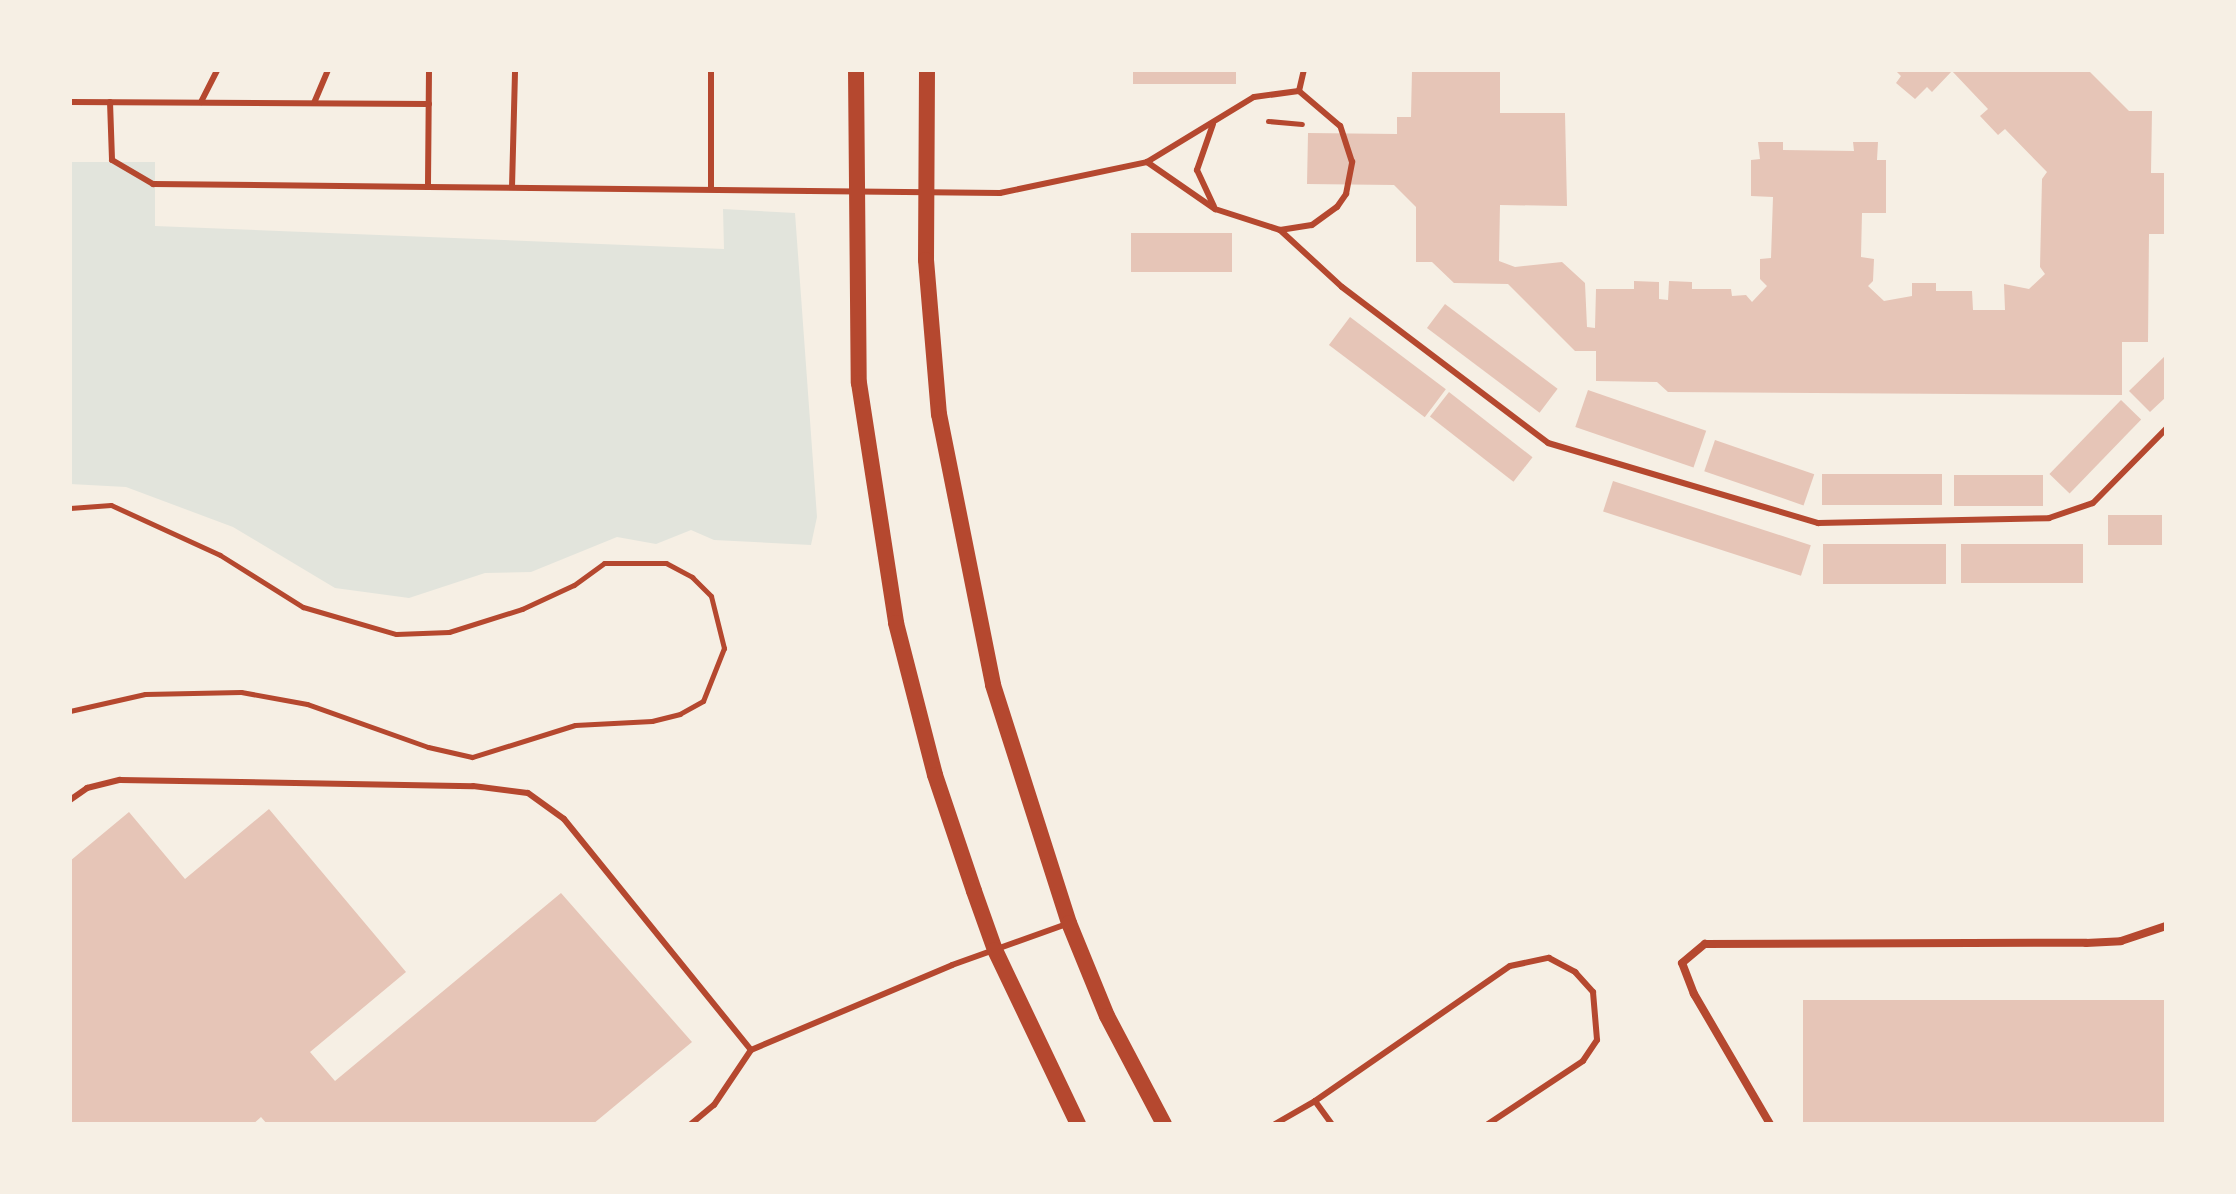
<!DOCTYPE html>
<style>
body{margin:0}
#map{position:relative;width:2236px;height:1194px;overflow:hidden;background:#f6efe4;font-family:"DejaVu Sans",sans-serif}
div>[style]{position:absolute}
.green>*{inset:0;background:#e2e4dc}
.building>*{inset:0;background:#e6c5b7;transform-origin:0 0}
.path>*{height:5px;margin:-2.5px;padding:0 2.5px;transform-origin:2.5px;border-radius:2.5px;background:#b5482f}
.service>*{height:6px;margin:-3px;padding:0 3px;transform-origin:3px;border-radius:3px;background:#b5482f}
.minor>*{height:8px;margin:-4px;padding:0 4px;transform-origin:4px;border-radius:4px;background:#b5482f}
.secondary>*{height:16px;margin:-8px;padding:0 8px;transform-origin:8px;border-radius:8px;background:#b5482f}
span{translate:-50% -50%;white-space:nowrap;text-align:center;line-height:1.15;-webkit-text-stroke:6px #f6efe4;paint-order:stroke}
.frame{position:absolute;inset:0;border:72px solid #f6efe4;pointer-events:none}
</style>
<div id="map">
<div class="green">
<i style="clip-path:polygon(70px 162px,155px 162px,155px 226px,724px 249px,723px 209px,795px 213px,817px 517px,811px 545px,714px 540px,691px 530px,656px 544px,617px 537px,531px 572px,485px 573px,409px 598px,335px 588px,233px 527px,126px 487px,70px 484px)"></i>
</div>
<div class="building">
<i style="left:1133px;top:70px;width:103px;height:14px"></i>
<i style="clip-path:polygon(1412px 70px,1500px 70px,1500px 113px,1565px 113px,1567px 206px,1500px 205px,1499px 261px,1515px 267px,1562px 262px,1585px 283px,1587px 327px,1595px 328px,1596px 289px,1634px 289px,1634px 281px,1659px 282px,1659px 299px,1668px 300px,1669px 281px,1692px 282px,1692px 289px,1731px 289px,1732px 296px,1746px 295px,1752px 302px,1767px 286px,1760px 279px,1760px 259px,1771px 258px,1773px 197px,1751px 196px,1751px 160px,1760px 159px,1758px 142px,1783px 142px,1783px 150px,1854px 151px,1853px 142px,1878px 142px,1877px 160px,1886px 160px,1886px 213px,1862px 213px,1861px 257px,1874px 259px,1873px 281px,1868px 286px,1884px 301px,1912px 296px,1912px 283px,1936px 283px,1936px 291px,1972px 291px,1973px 310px,2005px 310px,2004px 284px,2029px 289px,2045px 274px,2040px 267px,2042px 179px,2047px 172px,2005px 129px,1998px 135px,1980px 116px,1988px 109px,1952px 71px,1932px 92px,1927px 87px,1915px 99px,1896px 83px,1901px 76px,1895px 70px,2088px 70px,2129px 111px,2152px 111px,2151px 173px,2166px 173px,2166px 234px,2149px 234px,2148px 342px,2122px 342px,2122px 395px,1668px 392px,1657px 382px,1596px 381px,1596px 351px,1575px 351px,1508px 284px,1454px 283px,1432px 262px,1416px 262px,1416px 207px,1394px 185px,1307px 184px,1308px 133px,1397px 134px,1397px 117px,1411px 117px)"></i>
<i style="left:1131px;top:233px;width:101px;height:39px"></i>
<i style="left:1445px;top:304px;width:141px;height:30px;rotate:37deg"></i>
<i style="left:1350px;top:317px;width:120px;height:35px;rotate:37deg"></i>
<i style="clip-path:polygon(2166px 355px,2166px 397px,2150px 412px,2129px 391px)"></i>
<i style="left:1588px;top:390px;width:125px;height:39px;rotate:19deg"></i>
<i style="left:1449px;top:392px;width:106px;height:31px;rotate:38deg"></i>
<i style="left:2121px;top:400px;width:28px;height:103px;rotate:44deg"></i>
<i style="left:1715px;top:440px;width:105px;height:33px;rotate:19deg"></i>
<i style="left:1822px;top:474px;width:120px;height:31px"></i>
<i style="left:1954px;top:475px;width:89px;height:31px"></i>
<i style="left:1613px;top:481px;width:208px;height:32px;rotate:18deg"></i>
<i style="left:2108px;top:515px;width:54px;height:30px"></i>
<i style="left:1823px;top:544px;width:123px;height:40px"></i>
<i style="left:1961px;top:544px;width:122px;height:39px"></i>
<i style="clip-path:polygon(269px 809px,406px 972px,310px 1052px,335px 1081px,561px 893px,692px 1042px,593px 1124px,267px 1124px,261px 1117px,253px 1124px,70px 1124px,70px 861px,129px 812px,185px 879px)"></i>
<i style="left:1803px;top:1000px;width:363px;height:124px"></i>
</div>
<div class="path">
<i style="left:1268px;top:121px;width:34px;rotate:5deg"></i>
<i style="left:70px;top:508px;width:41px;rotate:-4.2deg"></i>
<i style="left:111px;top:505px;width:120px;rotate:24.6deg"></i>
<i style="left:220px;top:555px;width:98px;rotate:32.1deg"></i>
<i style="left:303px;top:607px;width:97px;rotate:16.2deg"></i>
<i style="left:396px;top:634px;width:53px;rotate:-2.2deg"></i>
<i style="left:449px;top:632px;width:77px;rotate:-17.5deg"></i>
<i style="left:522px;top:609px;width:57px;rotate:-24.8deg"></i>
<i style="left:574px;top:585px;width:37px;rotate:-36deg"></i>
<i style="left:604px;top:563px;width:62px"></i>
<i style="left:666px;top:563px;width:30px;rotate:28deg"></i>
<i style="left:692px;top:577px;width:27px;rotate:45deg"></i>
<i style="left:711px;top:596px;width:54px;rotate:76deg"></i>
<i style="left:724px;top:648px;width:57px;rotate:111.6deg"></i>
<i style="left:703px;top:701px;width:26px;rotate:151deg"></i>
<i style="left:680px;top:714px;width:29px;rotate:166deg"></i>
<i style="left:652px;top:721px;width:77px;rotate:177deg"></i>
<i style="left:575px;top:725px;width:108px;rotate:162.7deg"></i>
<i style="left:472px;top:757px;width:45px;rotate:-167.2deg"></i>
<i style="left:428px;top:747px;width:128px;rotate:-160.4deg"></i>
<i style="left:307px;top:704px;width:67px;rotate:-169.7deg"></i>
<i style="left:241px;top:692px;width:96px;rotate:178.8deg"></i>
<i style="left:145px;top:694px;width:77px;rotate:167.2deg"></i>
</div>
<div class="service">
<i style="left:429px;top:70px;width:117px;rotate:90.5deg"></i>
<i style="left:428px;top:187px;width:572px;rotate:0.6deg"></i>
<i style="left:1000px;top:193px;width:150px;rotate:-11.9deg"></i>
<i style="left:1147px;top:162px;width:125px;rotate:-31.3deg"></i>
<i style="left:1254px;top:97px;width:45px;rotate:-7.6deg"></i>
<i style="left:1299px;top:91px;width:22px;rotate:-77deg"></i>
<i style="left:711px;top:70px;width:118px;rotate:90deg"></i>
<i style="left:70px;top:102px;width:359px;rotate:0.3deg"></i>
<i style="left:110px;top:102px;width:58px;rotate:88deg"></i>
<i style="left:112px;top:160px;width:48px;rotate:30.3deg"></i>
<i style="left:153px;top:184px;width:275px;rotate:0.6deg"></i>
<i style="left:201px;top:102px;width:36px;rotate:-63deg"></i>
<i style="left:314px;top:103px;width:36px;rotate:-67deg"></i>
<i style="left:1213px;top:124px;width:49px;rotate:109.2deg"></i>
<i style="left:1197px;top:170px;width:40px;rotate:65deg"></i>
<i style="left:1147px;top:162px;width:83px;rotate:34.7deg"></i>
<i style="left:1215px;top:209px;width:68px;rotate:17.9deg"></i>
<i style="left:1280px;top:230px;width:84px;rotate:42.6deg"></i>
<i style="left:1342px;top:287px;width:258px;rotate:37.1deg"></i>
<i style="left:1548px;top:443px;width:282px;rotate:16.5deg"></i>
<i style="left:1818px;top:523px;width:231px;rotate:-1.2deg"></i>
<i style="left:2049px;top:518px;width:46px;rotate:-18.8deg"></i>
<i style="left:2093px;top:503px;width:104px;rotate:-45.4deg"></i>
<i style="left:512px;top:187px;width:117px;rotate:-88.5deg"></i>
<i style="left:1280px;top:230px;width:32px;rotate:-9deg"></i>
<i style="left:1312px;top:225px;width:31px;rotate:-36deg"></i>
<i style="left:1337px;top:207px;width:16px;rotate:-55deg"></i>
<i style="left:1346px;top:194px;width:33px;rotate:-79deg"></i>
<i style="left:1352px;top:162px;width:38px;rotate:-108deg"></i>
<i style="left:1340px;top:126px;width:54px;rotate:-139.5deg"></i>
<i style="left:70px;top:800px;width:21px;rotate:-35deg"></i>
<i style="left:87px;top:788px;width:34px;rotate:-14deg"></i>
<i style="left:120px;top:780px;width:353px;rotate:1deg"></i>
<i style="left:473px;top:786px;width:55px;rotate:7.3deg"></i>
<i style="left:528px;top:793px;width:44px;rotate:35.8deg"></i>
<i style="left:564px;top:819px;width:297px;rotate:51deg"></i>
<i style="left:751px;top:1050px;width:218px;rotate:-22.9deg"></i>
<i style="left:952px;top:965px;width:124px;rotate:-19.7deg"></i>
<i style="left:1315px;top:1101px;width:237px;rotate:-34.7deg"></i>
<i style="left:1510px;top:966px;width:40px;rotate:-12deg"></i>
<i style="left:1549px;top:958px;width:30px;rotate:28deg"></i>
<i style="left:1575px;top:972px;width:27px;rotate:48deg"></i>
<i style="left:1593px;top:992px;width:48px;rotate:85.2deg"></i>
<i style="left:1597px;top:1040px;width:25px;rotate:124deg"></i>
<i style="left:1583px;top:1061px;width:114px;rotate:146.4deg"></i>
<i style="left:691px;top:1124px;width:30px;rotate:-40deg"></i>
<i style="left:714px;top:1105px;width:66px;rotate:-56.1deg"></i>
<i style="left:1275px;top:1124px;width:46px;rotate:-29.9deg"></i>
<i style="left:1315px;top:1101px;width:29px;rotate:54deg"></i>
</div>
<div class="minor">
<i style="left:1770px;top:1124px;width:151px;rotate:-120.3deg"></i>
<i style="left:1694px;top:994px;width:33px;rotate:-111deg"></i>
<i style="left:1682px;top:963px;width:30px;rotate:-40deg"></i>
<i style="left:1705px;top:944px;width:381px;rotate:-0.2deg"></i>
<i style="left:2086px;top:943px;width:35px;rotate:-3deg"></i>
<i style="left:2121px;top:941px;width:47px;rotate:-18.4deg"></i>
</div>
<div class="secondary">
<i style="left:856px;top:70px;width:313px;rotate:89.5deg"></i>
<i style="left:859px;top:383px;width:243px;rotate:81.2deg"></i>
<i style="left:896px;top:623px;width:157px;rotate:75.6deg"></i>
<i style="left:935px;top:775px;width:122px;rotate:71.4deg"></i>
<i style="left:974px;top:891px;width:63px;rotate:70.4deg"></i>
<i style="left:995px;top:950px;width:193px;rotate:64.5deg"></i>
<i style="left:927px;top:70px;width:190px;rotate:90.3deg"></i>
<i style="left:926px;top:260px;width:155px;rotate:85.2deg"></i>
<i style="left:939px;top:414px;width:276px;rotate:78.7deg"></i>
<i style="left:993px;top:685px;width:250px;rotate:72.3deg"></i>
<i style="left:1069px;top:923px;width:100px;rotate:67.8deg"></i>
<i style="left:1107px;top:1016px;width:122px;rotate:62.2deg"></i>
</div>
<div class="frame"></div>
</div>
